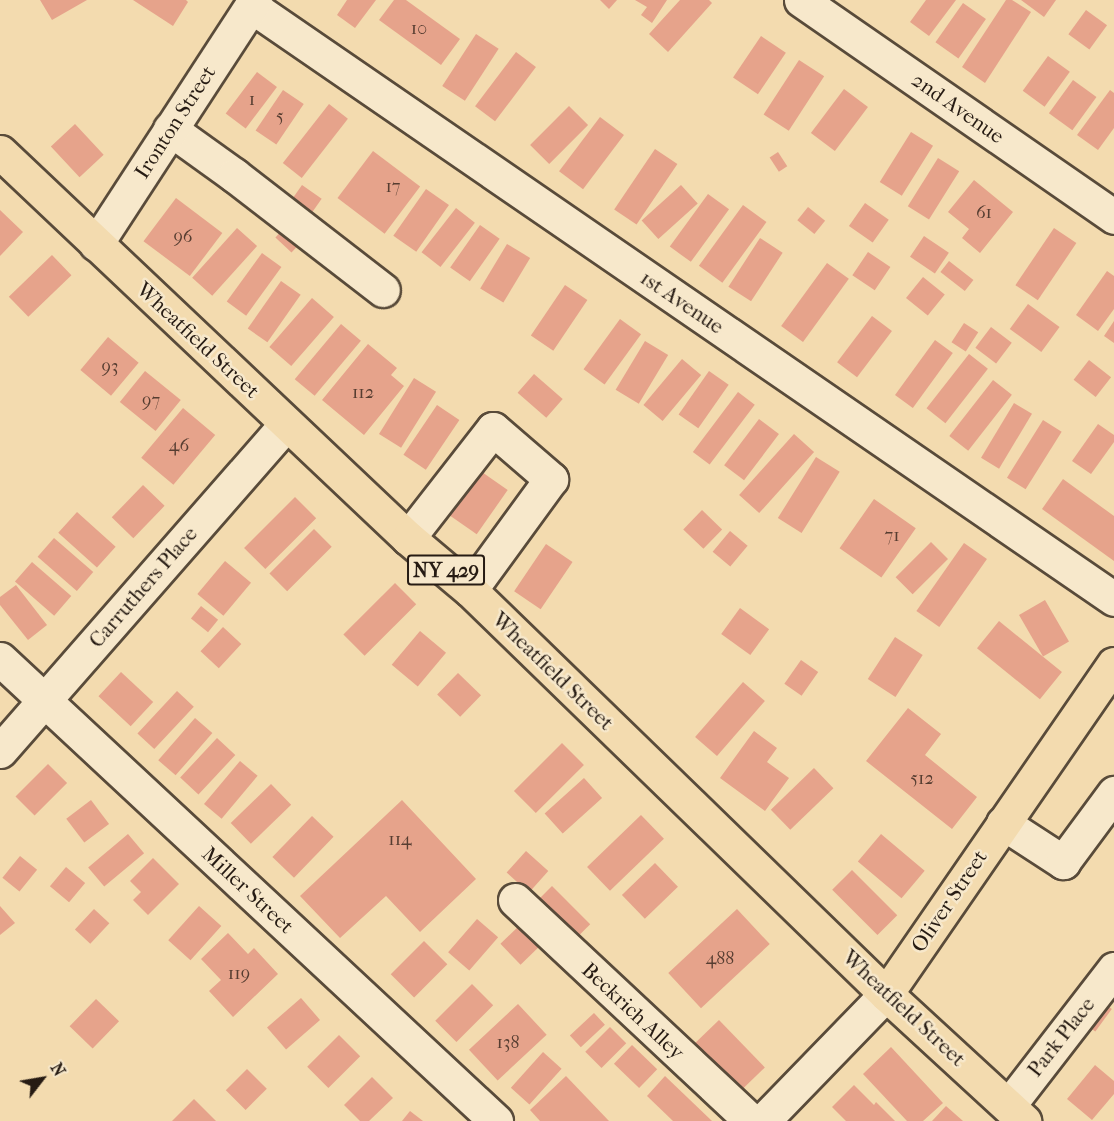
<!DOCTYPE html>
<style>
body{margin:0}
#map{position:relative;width:1114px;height:1121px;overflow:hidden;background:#f3dbaf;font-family:"IM FELL French Canon",serif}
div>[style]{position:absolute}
.building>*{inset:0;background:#e6a38b;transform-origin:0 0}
.roads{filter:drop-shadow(2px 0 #594b3a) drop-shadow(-2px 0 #594b3a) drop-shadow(0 2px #594b3a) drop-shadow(0 -2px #594b3a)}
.minor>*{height:33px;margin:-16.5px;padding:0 16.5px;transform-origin:16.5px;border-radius:16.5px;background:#f7e8cb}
.major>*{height:33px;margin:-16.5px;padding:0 16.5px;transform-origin:16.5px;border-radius:16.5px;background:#f3dbaf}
span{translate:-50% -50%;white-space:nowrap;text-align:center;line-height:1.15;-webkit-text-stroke:5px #f7e8cb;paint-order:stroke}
.number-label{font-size:18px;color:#563d31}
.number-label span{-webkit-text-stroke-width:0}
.shield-label span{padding:2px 4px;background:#f7e8cb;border:2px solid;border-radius:4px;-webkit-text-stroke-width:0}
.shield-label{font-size:20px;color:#261b13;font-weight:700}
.street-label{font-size:21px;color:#261b13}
.north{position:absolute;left:12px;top:1049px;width:60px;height:60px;-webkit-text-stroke:4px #f7e8cb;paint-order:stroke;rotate:59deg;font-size:16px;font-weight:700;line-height:24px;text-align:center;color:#261b13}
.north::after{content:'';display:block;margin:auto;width:21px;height:27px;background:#261b13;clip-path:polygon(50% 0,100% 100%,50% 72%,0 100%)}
</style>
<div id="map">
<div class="building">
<i style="clip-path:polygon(40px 0,87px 0,52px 20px)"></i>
<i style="clip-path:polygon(133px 0,186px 0,188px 2px,173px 26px)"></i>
<i style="clip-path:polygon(347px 0,376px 0,355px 28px,337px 15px)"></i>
<i style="clip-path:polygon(394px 0,406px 0,460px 39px,441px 65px,379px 20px)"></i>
<i style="clip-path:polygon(600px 0,617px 0,609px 9px)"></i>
<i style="clip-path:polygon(635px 0,667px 0,652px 23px,641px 15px,647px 7px)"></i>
<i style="clip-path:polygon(680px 0,709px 0,712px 3px,668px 52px,649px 34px)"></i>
<i style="clip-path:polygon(926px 0,956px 0,929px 36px,910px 22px)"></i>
<i style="clip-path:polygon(1006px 0,1012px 0,1031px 12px,985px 83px,962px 67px)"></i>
<i style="clip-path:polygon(1021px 0,1056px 0,1044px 17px)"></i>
<i style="left:963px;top:3px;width:28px;height:48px;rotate:35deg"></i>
<i style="left:1086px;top:10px;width:26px;height:30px;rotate:36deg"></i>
<i style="left:476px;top:34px;width:27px;height:62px;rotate:33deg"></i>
<i style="left:761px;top:36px;width:30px;height:50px;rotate:34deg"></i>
<i style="left:516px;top:52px;width:25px;height:68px;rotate:37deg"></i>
<i style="left:1048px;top:56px;width:27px;height:43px;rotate:36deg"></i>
<i style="left:799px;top:60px;width:30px;height:65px;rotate:33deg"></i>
<i style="left:257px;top:72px;width:25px;height:52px;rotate:37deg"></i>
<i style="left:1073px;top:80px;width:29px;height:41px;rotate:36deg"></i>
<i style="left:844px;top:89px;width:30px;height:55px;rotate:37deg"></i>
<i style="left:283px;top:90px;width:25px;height:49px;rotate:34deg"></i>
<i style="clip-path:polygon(1110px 90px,1114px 93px,1114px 128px,1098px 150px,1077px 135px)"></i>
<i style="left:329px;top:104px;width:24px;height:75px;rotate:38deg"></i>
<i style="left:569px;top:106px;width:27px;height:55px;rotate:45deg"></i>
<i style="left:600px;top:117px;width:30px;height:68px;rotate:37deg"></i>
<i style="left:75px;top:124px;width:42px;height:33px;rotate:47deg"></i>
<i style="left:911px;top:132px;width:26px;height:59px;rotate:32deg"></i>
<i style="left:655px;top:149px;width:27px;height:73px;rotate:34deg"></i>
<i style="left:373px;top:151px;width:59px;height:59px;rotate:37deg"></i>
<i style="left:778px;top:152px;width:17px;height:10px;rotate:57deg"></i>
<i style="left:938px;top:158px;width:25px;height:57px;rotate:32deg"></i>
<i style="clip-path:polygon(974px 180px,1013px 212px,980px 253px,962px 238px,969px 229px,948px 212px)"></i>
<i style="left:302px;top:185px;width:24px;height:26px;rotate:35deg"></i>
<i style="left:681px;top:185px;width:25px;height:53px;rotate:48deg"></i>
<i style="left:426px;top:189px;width:28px;height:57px;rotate:35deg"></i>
<i style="left:708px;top:194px;width:26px;height:65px;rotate:36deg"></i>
<i style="left:176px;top:198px;width:58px;height:54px;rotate:37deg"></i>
<i style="left:865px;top:203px;width:29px;height:28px;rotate:35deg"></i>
<i style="left:743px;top:205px;width:29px;height:75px;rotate:36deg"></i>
<i style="left:808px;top:207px;width:22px;height:17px;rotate:39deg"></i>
<i style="left:456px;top:208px;width:24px;height:56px;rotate:38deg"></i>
<i style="clip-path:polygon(0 210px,23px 232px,0 256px)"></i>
<i style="left:287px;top:225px;width:22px;height:17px;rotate:43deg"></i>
<i style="left:480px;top:225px;width:24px;height:52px;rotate:35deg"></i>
<i style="left:237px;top:228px;width:27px;height:67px;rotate:42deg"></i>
<i style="left:1054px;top:228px;width:27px;height:69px;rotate:34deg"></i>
<i style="left:924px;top:236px;width:30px;height:25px;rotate:34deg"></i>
<i style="left:760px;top:238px;width:27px;height:58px;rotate:33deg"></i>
<i style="left:507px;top:244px;width:27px;height:52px;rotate:31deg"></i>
<i style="left:868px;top:252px;width:27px;height:28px;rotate:34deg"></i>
<i style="left:262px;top:253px;width:24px;height:60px;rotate:36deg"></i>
<i style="left:52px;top:255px;width:28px;height:60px;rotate:46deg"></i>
<i style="left:949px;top:261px;width:31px;height:14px;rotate:38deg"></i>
<i style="left:827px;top:263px;width:27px;height:78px;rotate:36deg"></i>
<i style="clip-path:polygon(1107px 271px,1114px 276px,1114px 309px,1098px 331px,1076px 315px)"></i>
<i style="left:923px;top:277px;width:28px;height:27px;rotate:39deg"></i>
<i style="left:281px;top:281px;width:24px;height:58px;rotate:35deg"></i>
<i style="left:565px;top:285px;width:27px;height:61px;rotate:34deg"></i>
<i style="left:312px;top:298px;width:29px;height:65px;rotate:41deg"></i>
<i style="left:1028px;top:304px;width:39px;height:31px;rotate:36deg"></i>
<i style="left:872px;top:316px;width:25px;height:58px;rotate:37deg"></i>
<i style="left:620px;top:319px;width:26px;height:62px;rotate:36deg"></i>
<i style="clip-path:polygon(1114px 321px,1114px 343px,1104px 336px)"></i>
<i style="left:964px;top:323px;width:17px;height:23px;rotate:33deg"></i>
<i style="left:341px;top:324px;width:26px;height:72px;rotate:40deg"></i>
<i style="left:991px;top:327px;width:26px;height:26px;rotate:37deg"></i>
<i style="left:108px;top:337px;width:40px;height:43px;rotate:40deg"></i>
<i style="left:935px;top:340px;width:22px;height:68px;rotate:36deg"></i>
<i style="left:645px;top:341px;width:27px;height:57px;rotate:31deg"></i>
<i style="clip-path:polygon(368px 344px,397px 368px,391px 375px,404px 386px,364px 435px,322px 400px)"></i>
<i style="left:969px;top:354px;width:24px;height:69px;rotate:38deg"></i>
<i style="left:682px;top:359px;width:25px;height:60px;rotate:40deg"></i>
<i style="left:1089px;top:360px;width:28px;height:25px;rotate:38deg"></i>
<i style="left:145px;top:371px;width:46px;height:40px;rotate:39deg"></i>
<i style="left:709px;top:371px;width:24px;height:53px;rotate:35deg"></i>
<i style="left:534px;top:374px;width:38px;height:25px;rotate:41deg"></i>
<i style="left:414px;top:378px;width:26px;height:66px;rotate:32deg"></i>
<i style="left:993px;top:380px;width:24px;height:71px;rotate:38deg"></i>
<i style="left:738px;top:392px;width:21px;height:75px;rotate:37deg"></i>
<i style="left:1014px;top:403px;width:21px;height:64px;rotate:31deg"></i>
<i style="left:437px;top:405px;width:27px;height:60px;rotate:34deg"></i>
<i style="left:183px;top:408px;width:42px;height:65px;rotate:40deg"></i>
<i style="left:759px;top:419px;width:25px;height:58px;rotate:37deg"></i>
<i style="left:1043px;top:420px;width:22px;height:68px;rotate:32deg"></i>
<i style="clip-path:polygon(1098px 424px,1114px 435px,1114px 442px,1091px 474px,1072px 461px)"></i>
<i style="left:794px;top:434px;width:27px;height:82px;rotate:42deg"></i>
<i style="left:816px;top:457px;width:28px;height:72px;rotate:32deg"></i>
<i style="left:479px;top:470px;width:35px;height:54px;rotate:35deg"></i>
<i style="clip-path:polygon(1063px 479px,1114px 516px,1114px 561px,1042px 509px)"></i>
<i style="left:143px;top:485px;width:30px;height:45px;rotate:44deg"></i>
<i style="left:295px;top:497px;width:30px;height:72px;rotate:45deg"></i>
<i style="left:874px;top:499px;width:51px;height:60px;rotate:35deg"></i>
<i style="left:702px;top:510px;width:28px;height:27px;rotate:44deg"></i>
<i style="left:77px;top:512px;width:52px;height:28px;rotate:42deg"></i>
<i style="left:314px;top:529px;width:25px;height:63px;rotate:45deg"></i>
<i style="left:730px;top:531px;width:23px;height:27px;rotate:40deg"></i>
<i style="left:54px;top:538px;width:52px;height:25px;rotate:41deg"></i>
<i style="left:931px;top:542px;width:24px;height:50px;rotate:45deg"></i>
<i style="left:964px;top:543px;width:28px;height:83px;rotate:35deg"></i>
<i style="left:546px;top:544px;width:32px;height:57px;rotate:34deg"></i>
<i style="left:225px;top:561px;width:34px;height:43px;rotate:40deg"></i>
<i style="left:32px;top:562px;width:52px;height:26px;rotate:41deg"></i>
<i style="left:395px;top:583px;width:30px;height:73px;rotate:45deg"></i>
<i style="clip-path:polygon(16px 585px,47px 625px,28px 640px,0 605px,0 597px)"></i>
<i style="left:1045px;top:600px;width:48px;height:30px;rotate:60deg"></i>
<i style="left:201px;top:606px;width:22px;height:16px;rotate:39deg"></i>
<i style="left:740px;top:608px;width:36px;height:32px;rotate:36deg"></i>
<i style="left:999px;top:621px;width:81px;height:35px;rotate:39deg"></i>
<i style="left:223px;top:627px;width:25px;height:33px;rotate:43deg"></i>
<i style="left:420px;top:631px;width:34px;height:44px;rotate:40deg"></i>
<i style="left:895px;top:637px;width:33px;height:50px;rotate:33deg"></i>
<i style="left:801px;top:660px;width:21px;height:29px;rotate:35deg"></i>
<i style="left:121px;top:672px;width:44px;height:33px;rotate:43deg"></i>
<i style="left:458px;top:673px;width:32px;height:30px;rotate:44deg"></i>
<i style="left:743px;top:682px;width:29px;height:73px;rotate:41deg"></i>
<i style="left:177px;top:691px;width:23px;height:58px;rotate:43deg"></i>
<i style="clip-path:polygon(908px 708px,941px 734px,925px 755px,977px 797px,952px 829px,866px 761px)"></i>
<i style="left:195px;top:718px;width:23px;height:56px;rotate:41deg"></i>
<i style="clip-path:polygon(754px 731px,777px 748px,767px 762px,789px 778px,765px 811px,720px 778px)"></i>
<i style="left:217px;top:738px;width:25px;height:54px;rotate:43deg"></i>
<i style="left:562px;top:743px;width:31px;height:68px;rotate:45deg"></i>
<i style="left:240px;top:761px;width:23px;height:56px;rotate:40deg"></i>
<i style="left:48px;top:764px;width:27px;height:46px;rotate:45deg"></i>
<i style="left:814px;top:768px;width:28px;height:60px;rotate:46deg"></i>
<i style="left:584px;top:778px;width:27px;height:53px;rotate:48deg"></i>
<i style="left:271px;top:784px;width:29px;height:56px;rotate:46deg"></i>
<i style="left:91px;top:800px;width:30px;height:31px;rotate:53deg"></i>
<i style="clip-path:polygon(402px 800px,476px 879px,420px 932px,386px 896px,340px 938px,300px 896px)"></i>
<i style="left:641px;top:815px;width:33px;height:75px;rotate:46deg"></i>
<i style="left:312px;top:816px;width:30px;height:57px;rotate:44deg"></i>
<i style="left:128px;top:834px;width:25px;height:52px;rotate:50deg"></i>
<i style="left:881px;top:834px;width:57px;height:36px;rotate:40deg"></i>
<i style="left:526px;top:851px;width:30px;height:29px;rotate:42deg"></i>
<i style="left:20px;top:856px;width:22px;height:28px;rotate:39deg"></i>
<i style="clip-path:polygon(153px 858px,179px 884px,148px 915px,133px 900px,141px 892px,130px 881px)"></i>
<i style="left:655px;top:863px;width:33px;height:46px;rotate:46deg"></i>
<i style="left:66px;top:867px;width:25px;height:25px;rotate:40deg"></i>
<i style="left:852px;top:870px;width:64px;height:28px;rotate:45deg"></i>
<i style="left:552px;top:886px;width:54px;height:26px;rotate:45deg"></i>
<i style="clip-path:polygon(0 906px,15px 923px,0 935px)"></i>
<i style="left:199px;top:906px;width:30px;height:46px;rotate:42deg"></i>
<i style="left:94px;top:909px;width:21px;height:28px;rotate:43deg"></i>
<i style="left:737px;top:909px;width:48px;height:94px;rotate:47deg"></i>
<i style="left:477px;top:919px;width:28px;height:44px;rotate:41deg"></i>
<i style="left:522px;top:923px;width:29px;height:30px;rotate:46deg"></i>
<i style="clip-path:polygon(228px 933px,248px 954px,254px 948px,278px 974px,233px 1017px,209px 991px,221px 980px,201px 959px)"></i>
<i style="left:424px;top:941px;width:33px;height:47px;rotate:45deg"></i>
<i style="left:472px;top:984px;width:30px;height:52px;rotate:45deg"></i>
<i style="left:1094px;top:996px;width:22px;height:28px;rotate:36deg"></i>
<i style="left:301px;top:998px;width:29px;height:45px;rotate:49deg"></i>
<i style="left:96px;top:999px;width:32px;height:38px;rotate:44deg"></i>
<i style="left:518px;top:1004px;width:42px;height:67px;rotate:47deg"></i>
<i style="left:594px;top:1013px;width:16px;height:33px;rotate:47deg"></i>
<i style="left:719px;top:1020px;width:66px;height:40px;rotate:46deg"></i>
<i style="left:610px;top:1027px;width:23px;height:35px;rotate:45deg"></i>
<i style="left:339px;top:1035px;width:30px;height:45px;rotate:45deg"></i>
<i style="left:632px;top:1045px;width:35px;height:26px;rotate:44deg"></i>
<i style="clip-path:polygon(891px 1047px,943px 1103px,923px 1121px,907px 1121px,863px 1074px)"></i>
<i style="left:543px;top:1052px;width:25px;height:48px;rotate:42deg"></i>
<i style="clip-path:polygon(1095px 1065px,1114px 1081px,1114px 1094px,1092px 1120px,1067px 1099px)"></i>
<i style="left:247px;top:1069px;width:28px;height:30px;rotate:45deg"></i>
<i style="clip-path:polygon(566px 1076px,609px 1121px,540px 1121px,530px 1110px)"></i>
<i style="clip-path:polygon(665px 1076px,712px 1121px,673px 1121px,647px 1096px)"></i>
<i style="clip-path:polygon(372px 1077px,393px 1098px,369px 1121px,360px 1121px,344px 1105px)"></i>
<i style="clip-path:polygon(854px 1085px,874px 1105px,876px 1102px,895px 1121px,846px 1121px,832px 1107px)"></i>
<i style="clip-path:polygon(194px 1099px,216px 1121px,172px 1121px)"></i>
<i style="clip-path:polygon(946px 1106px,963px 1121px,932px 1121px)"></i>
<i style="clip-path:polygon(410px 1111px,423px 1121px,402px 1121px)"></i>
</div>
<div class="roads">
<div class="minor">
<i style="left:801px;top:0;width:381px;rotate:34.7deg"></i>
<i style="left:251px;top:6px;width:1047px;rotate:34.49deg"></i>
<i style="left:170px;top:129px;width:79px;rotate:35.7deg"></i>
<i style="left:234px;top:175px;width:188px;rotate:37.7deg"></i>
<i style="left:96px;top:244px;width:291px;rotate:-56.9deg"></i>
<i style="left:408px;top:538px;width:138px;rotate:-52.1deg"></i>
<i style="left:493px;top:429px;width:77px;rotate:40.8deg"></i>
<i style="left:551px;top:479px;width:137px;rotate:126.1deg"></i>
<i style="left:0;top:659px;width:678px;rotate:42.97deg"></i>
<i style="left:0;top:751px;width:434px;rotate:-48.8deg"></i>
<i style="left:1003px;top:823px;width:72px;rotate:33deg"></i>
<i style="left:1063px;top:862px;width:86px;rotate:-53.5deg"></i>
<i style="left:515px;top:900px;width:323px;rotate:43.1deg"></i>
<i style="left:1009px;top:1105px;width:172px;rotate:-52.3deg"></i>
<i style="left:763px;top:1121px;width:177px;rotate:-45.9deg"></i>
</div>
<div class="major">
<i style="left:0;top:152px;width:562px;rotate:43.41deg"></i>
<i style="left:408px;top:538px;width:81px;rotate:40deg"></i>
<i style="left:470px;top:590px;width:580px;rotate:44.16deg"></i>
<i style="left:886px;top:994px;width:188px;rotate:42.6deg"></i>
<i style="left:886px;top:994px;width:401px;rotate:-55.4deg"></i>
</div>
</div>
<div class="number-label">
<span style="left:419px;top:29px">10</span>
<span style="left:252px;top:100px">1</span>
<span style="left:280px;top:117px">5</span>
<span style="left:393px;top:187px">17</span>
<span style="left:984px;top:213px">61</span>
<span style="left:183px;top:237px">96</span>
<span style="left:110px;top:367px">93</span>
<span style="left:363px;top:393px">112</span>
<span style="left:151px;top:401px">97</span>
<span style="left:179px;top:446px">46</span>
<span style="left:892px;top:536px">71</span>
<span style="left:922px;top:779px">512</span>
<span style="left:400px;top:840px">114</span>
<span style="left:720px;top:959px">488</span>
<span style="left:239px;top:974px">119</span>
<span style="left:508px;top:1043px">138</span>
</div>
<div class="shield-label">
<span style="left:446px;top:570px">NY 429</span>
</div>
<div class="street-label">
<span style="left:958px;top:108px;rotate:35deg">2nd Avenue</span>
<span style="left:175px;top:122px;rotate:-57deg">Ironton Street</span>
<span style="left:682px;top:302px;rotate:34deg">1st Avenue</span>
<span style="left:198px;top:340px;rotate:43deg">Wheatfield Street</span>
<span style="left:143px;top:587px;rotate:-49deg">Carruthers Place</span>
<span style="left:553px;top:671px;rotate:44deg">Wheatfield Street</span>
<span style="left:248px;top:890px;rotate:43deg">Miller Street</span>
<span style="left:949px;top:901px;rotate:-56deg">Oliver Street</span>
<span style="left:904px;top:1008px;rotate:43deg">Wheatfield Street</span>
<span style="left:633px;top:1011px;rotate:43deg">Beckrich Alley</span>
<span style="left:1061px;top:1037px;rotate:-52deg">Park Place</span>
</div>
<div class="north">N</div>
</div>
